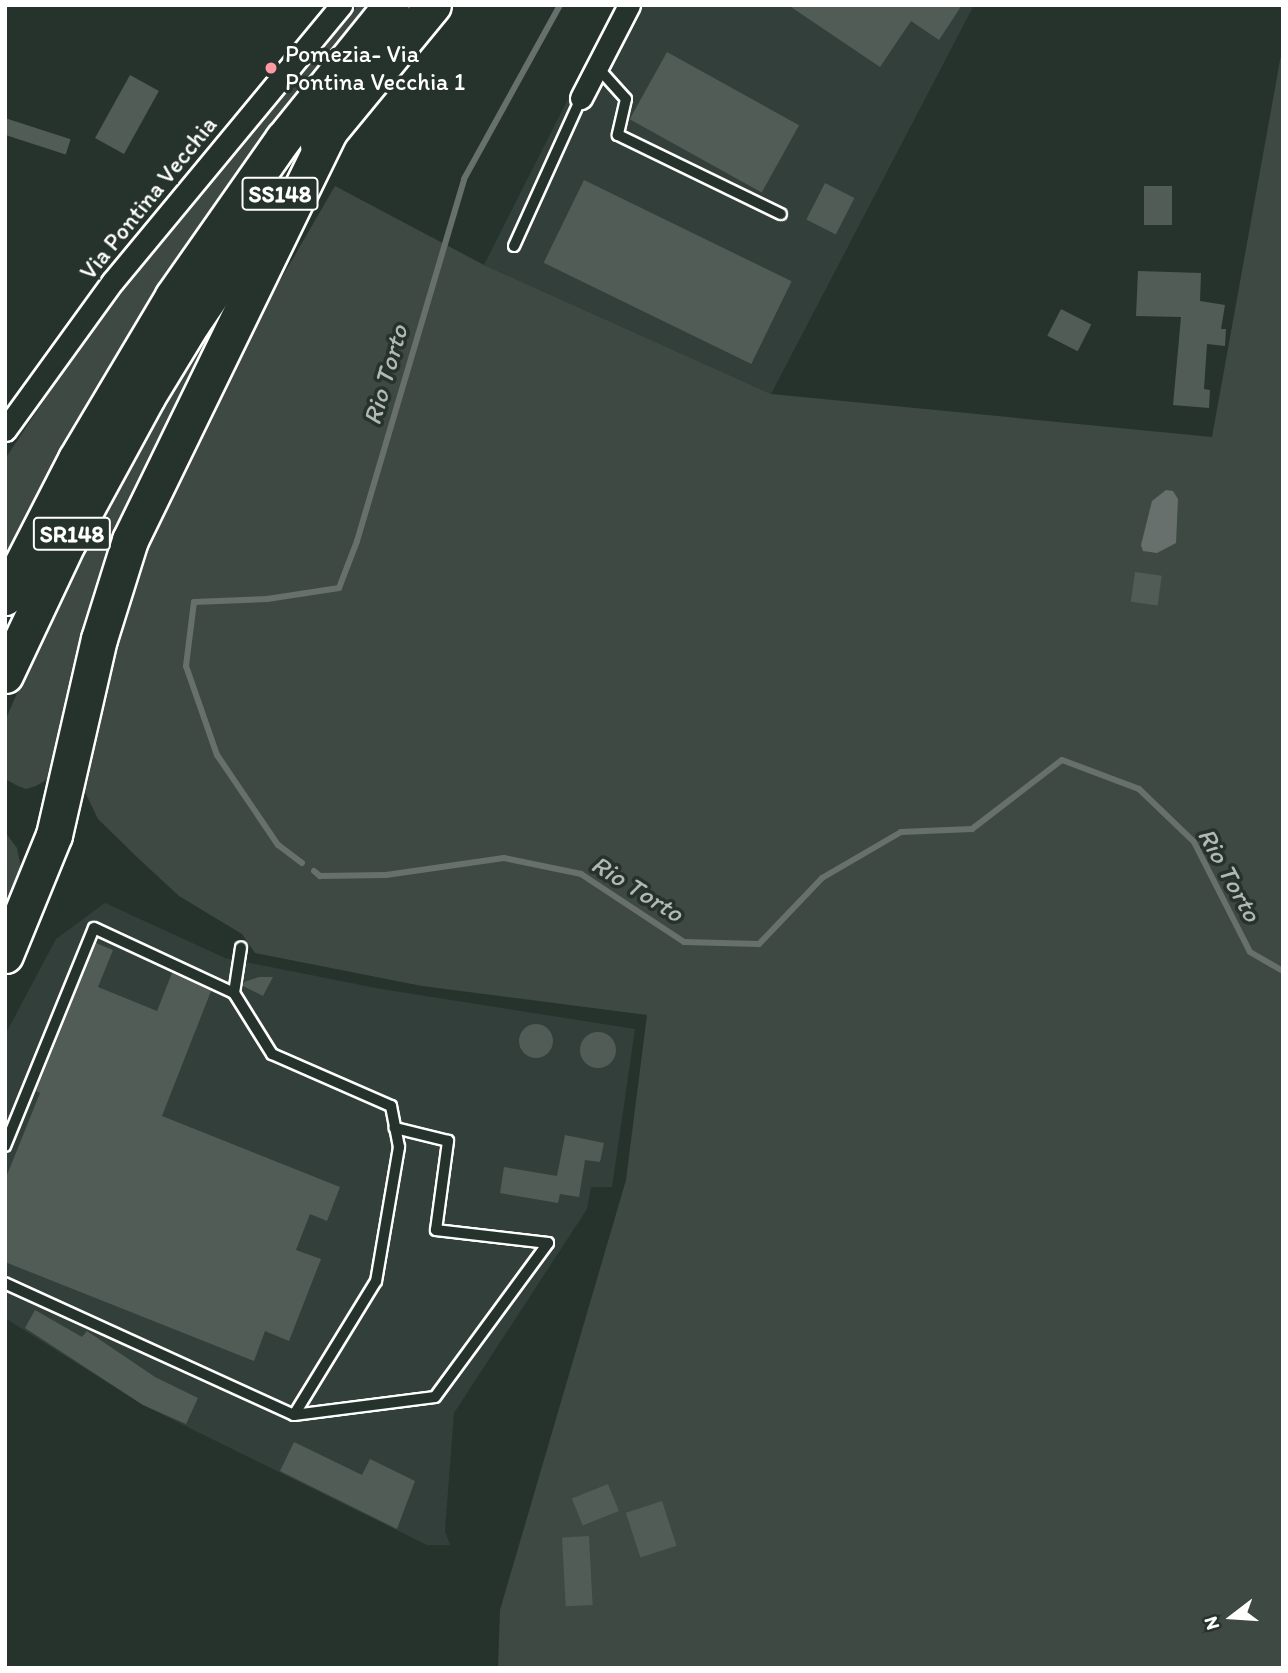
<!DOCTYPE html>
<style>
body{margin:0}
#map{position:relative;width:1288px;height:1673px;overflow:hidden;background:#26332d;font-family:Itim,sans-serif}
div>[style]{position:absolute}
.built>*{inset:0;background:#333f3a}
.green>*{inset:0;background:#3e4944}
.water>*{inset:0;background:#67706c}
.stream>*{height:6px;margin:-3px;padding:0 3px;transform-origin:3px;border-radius:3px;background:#67706c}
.building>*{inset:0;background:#515c57;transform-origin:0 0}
.round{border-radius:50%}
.roads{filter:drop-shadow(2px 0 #fff) drop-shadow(-2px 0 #fff) drop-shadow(0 2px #fff) drop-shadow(0 -2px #fff)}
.service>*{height:10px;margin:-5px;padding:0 5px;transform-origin:5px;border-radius:5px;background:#26332d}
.minor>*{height:21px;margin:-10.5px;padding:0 10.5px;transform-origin:10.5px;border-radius:10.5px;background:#26332d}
.trunk>*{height:35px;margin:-17.5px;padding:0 17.5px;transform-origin:17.5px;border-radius:17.5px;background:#26332d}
.dots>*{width:19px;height:19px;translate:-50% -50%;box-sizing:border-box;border:4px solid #26332d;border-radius:50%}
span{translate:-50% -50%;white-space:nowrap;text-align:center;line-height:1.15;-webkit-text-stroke:7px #26332d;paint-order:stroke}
.shield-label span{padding:2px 5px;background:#26332d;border:2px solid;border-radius:5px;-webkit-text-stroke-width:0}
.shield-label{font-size:23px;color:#fff;font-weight:700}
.poi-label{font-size:24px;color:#fff}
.left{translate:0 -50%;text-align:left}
.street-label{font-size:24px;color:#fff}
.water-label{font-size:26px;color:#b3b8b6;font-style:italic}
.frame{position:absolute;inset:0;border:7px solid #fff;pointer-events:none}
.north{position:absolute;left:1197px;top:1582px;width:70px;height:70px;-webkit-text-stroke:5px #26332d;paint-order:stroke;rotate:253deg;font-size:19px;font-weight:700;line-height:28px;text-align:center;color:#fff}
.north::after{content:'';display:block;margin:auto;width:24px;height:32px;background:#fff;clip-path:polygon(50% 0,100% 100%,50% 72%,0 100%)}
</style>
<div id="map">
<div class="built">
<i style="clip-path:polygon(641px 5px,974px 5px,771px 394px,484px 265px,571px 93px,592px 102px)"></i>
<i style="clip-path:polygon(105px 903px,225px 958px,381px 989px,635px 1029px,612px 1187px,591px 1187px,587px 1209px,454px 1413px,445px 1531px,450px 1545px,427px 1545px,143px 1405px,5px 1318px,5px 1035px,56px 939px)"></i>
</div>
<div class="green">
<i style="clip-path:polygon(358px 5px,383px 5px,5px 581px,5px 459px,96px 322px)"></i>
<i style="clip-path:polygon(1283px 44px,1283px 1668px,498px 1668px,500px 1610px,626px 1180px,647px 1015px,422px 986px,255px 953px,242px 934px,179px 896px,139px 859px,98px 819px,83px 788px,102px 686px,148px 529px,266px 305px,335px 186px,484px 265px,771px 394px,1212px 437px)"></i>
<i style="clip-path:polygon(213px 322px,226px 329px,55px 775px,36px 786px,26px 789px,18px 786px,5px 779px,5px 721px,64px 585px,147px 431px)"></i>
<i style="clip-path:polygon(5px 832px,17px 848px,21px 868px,20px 880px,5px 926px)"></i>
</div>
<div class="water">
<i style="clip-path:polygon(1166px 490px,1173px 491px,1178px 499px,1176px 543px,1157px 553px,1143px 551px,1141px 545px,1152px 501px)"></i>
</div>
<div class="stream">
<i style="left:302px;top:863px;width:30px;rotate:-143deg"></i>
<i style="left:278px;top:845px;width:109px;rotate:-124.1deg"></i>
<i style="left:217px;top:755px;width:94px;rotate:-109.2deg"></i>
<i style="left:186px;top:666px;width:64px;rotate:-82.9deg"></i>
<i style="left:194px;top:602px;width:73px;rotate:-2.4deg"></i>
<i style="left:267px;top:599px;width:73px;rotate:-8.7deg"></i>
<i style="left:339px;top:588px;width:50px;rotate:-69deg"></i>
<i style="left:357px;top:541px;width:377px;rotate:-73.5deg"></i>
<i style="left:464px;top:179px;width:199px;rotate:-61.1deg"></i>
<i style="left:314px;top:871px;width:8px;rotate:40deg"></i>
<i style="left:320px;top:876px;width:66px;rotate:-0.9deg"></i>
<i style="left:386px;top:875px;width:119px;rotate:-8.2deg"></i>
<i style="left:504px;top:858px;width:79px;rotate:11.7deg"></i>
<i style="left:581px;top:874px;width:123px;rotate:33.4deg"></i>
<i style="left:684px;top:942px;width:75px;rotate:1.5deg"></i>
<i style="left:759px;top:944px;width:91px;rotate:-46.3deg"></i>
<i style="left:822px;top:878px;width:91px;rotate:-30.2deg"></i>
<i style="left:901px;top:832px;width:71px;rotate:-2.4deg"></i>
<i style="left:972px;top:829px;width:113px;rotate:-37.5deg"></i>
<i style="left:1062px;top:760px;width:82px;rotate:20.6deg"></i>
<i style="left:1139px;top:789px;width:76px;rotate:43.9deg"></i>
<i style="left:1194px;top:842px;width:123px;rotate:63deg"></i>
<i style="left:1250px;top:952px;width:38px;rotate:30deg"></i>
</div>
<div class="building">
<i style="clip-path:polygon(788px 5px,962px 5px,939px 40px,911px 21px,880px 67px)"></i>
<i style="left:667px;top:52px;width:151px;height:77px;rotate:29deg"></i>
<i style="left:130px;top:75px;width:33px;height:72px;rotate:29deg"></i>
<i style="left:5px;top:118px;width:69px;height:16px;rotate:18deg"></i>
<i style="left:584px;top:180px;width:231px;height:92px;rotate:26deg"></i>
<i style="left:825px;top:183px;width:33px;height:41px;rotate:27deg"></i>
<i style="left:1144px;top:186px;width:28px;height:39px"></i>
<i style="clip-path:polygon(1138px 271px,1201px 273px,1200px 301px,1225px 305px,1221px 329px,1226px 329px,1225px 346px,1207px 344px,1204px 389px,1210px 390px,1209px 408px,1173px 405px,1181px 317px,1136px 316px)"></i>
<i style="left:1061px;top:309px;width:34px;height:30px;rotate:27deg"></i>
<i style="left:1135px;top:572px;width:27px;height:30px;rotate:8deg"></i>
<i style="clip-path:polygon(96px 943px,113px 950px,98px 987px,157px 1011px,172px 973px,211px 991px,162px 1116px,340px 1187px,327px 1221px,310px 1214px,296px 1250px,321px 1259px,289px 1341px,265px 1331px,254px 1361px,5px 1262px,5px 1180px,40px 1093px,36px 1091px)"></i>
<i style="clip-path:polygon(259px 977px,273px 977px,263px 996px,243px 986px,244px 982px)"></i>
<i class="round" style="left:519px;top:1024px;width:34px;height:34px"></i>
<i class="round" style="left:580px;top:1032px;width:36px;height:36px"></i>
<i style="clip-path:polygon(565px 1135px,604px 1143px,600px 1162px,585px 1160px,579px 1197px,560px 1194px,558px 1203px,500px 1193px,504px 1167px,557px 1176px)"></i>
<i style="clip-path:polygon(35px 1310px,82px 1337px,87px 1331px,155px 1377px,198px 1398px,186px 1424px,143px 1405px,25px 1328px)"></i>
<i style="clip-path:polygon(294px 1442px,362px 1475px,370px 1459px,415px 1481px,397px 1529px,280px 1471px)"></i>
<i style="left:608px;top:1484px;width:29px;height:39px;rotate:68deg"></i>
<i style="left:662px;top:1501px;width:47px;height:38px;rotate:72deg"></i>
<i style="left:589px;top:1536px;width:69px;height:27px;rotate:87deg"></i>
</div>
<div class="roads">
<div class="service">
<i style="left:599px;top:69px;width:40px;rotate:48deg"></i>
<i style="left:626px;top:99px;width:37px;rotate:103deg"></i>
<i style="left:618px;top:135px;width:181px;rotate:25.9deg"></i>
<i style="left:514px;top:246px;width:162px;rotate:-65.6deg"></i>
<i style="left:234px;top:993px;width:46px;rotate:-81.2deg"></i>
<i style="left:5px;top:1146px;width:235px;rotate:-67.8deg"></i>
<i style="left:94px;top:928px;width:154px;rotate:24.9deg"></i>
<i style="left:234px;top:993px;width:72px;rotate:58.1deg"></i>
<i style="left:272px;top:1054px;width:130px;rotate:23.6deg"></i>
<i style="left:391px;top:1106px;width:42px;rotate:79deg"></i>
<i style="left:399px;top:1147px;width:136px;rotate:99.7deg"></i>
<i style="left:376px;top:1281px;width:157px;rotate:121.5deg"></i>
<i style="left:294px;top:1415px;width:318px;rotate:-155.5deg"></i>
<i style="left:294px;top:1415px;width:142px;rotate:-7.3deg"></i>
<i style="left:435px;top:1397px;width:191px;rotate:-53.7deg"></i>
<i style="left:548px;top:1243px;width:113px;rotate:-173.4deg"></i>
<i style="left:436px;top:1230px;width:90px;rotate:-82.3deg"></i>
<i style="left:448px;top:1141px;width:55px;rotate:-166.2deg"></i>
</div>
<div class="minor">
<i style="left:581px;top:98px;width:105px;rotate:-62.7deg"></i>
<i style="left:5px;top:430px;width:184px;rotate:-54.1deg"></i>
<i style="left:113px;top:281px;width:358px;rotate:-50.4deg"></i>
</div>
<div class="trunk">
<i style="left:318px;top:145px;width:181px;rotate:-50.6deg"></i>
<i style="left:5px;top:597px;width:155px;rotate:-62.8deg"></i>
<i style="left:76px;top:459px;width:190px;rotate:-59.2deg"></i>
<i style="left:173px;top:296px;width:192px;rotate:-55deg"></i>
<i style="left:283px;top:139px;width:172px;rotate:-51.1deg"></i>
<i style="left:5px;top:675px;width:147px;rotate:-64.7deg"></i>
<i style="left:68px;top:542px;width:165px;rotate:-61.4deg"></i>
<i style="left:147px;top:397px;width:87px;rotate:-58.7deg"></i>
<i style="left:192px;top:323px;width:154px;rotate:-55.6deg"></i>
<i style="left:5px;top:955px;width:130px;rotate:-67.8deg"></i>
<i style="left:54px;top:835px;width:201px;rotate:-77.1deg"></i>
<i style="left:99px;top:639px;width:104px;rotate:-72.6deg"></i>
<i style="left:130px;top:540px;width:461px;rotate:-64deg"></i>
</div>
</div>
<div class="dots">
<i style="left:271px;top:68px;background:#ff9aa2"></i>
</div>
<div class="shield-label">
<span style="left:280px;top:194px">SS148</span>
<span style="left:72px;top:534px">SR148</span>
</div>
<div class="poi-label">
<span class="left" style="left:285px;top:68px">Pomezia- Via<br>Pontina Vecchia 1</span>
</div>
<div class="street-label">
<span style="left:148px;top:198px;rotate:-51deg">Via Pontina Vecchia</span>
</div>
<div class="water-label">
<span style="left:386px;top:375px;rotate:-74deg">Rio Torto</span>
<span style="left:1229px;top:875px;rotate:61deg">Rio Torto</span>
<span style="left:637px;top:889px;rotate:32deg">Rio Torto</span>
</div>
<div class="frame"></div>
<div class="north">N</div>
</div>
